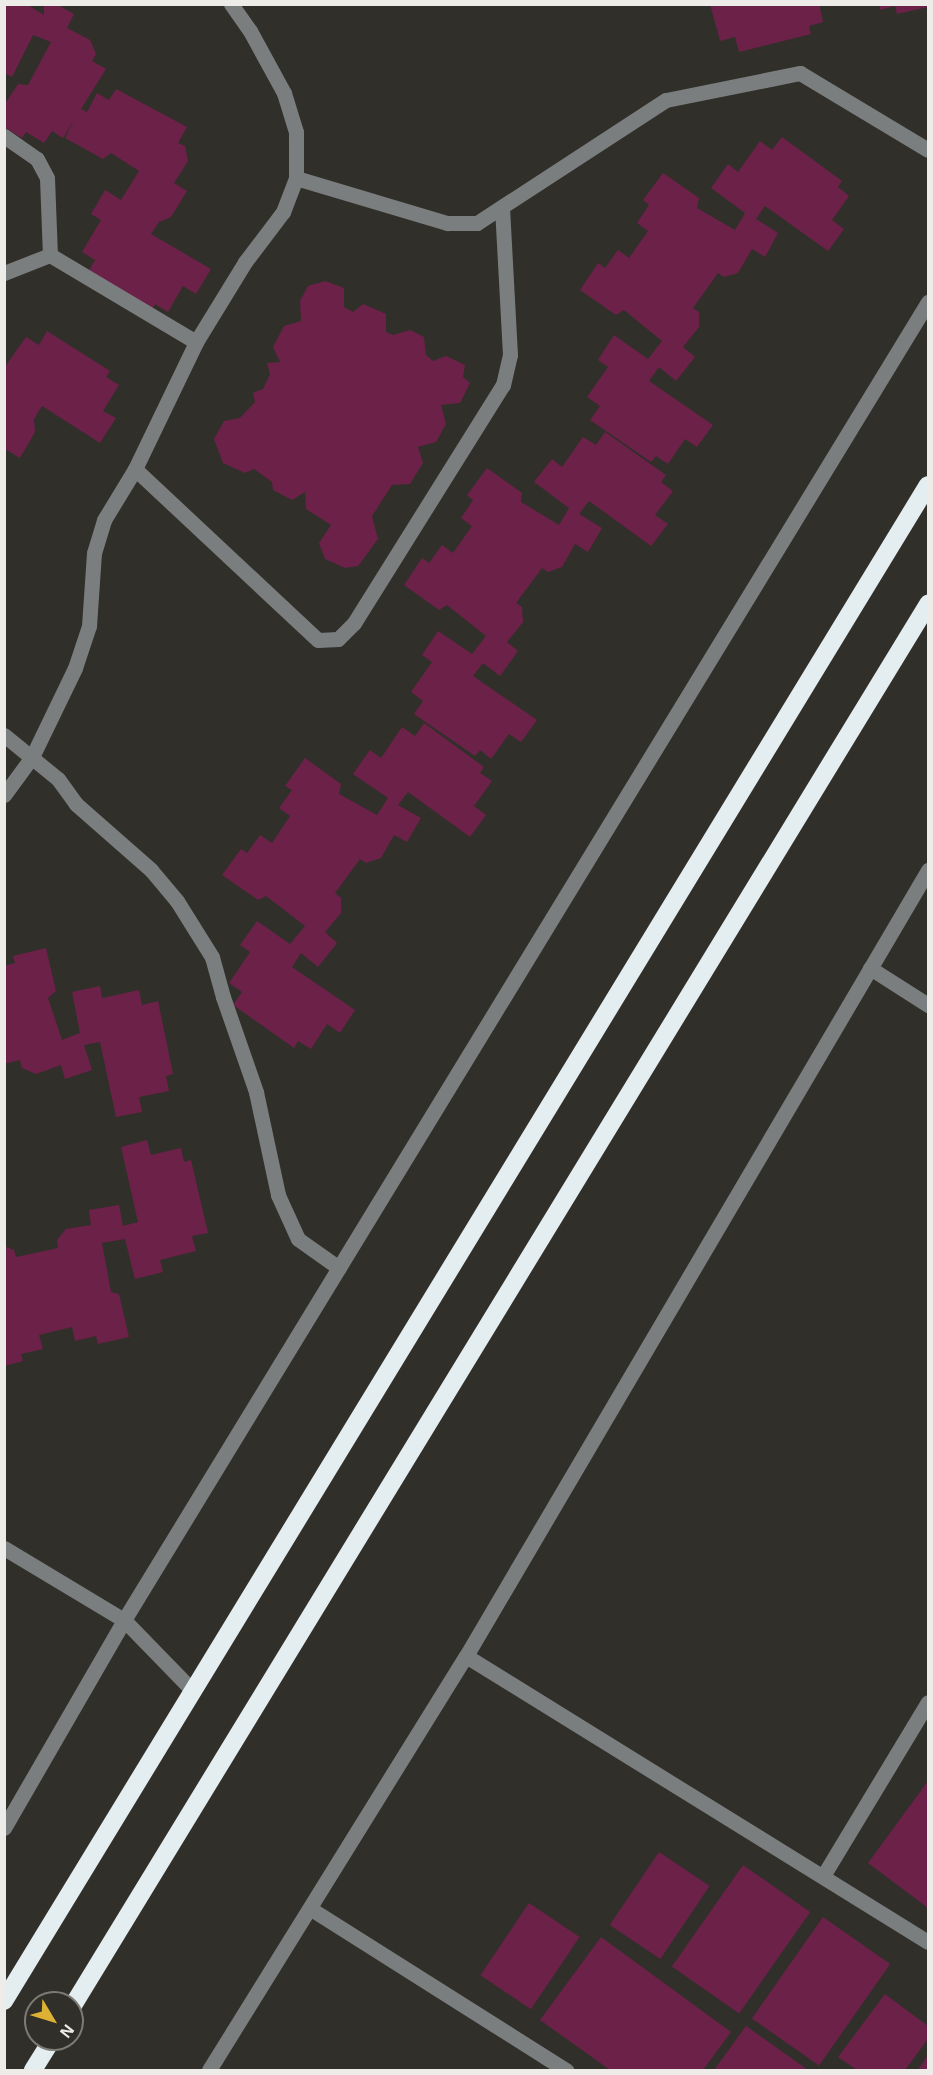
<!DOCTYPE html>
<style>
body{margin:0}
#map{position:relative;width:933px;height:2075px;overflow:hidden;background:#312f29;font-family:Arial,sans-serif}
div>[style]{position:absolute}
.building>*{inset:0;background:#6c2149;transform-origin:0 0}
.minor>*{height:15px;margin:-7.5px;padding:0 7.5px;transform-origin:7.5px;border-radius:7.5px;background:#7a7e7f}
.highway>*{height:18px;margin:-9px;padding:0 9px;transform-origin:9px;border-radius:9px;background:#e4edef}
span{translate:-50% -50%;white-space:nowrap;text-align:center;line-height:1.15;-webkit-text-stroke:5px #312f29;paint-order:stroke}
.frame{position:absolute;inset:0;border:6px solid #edece8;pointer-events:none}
.north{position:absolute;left:24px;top:1991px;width:60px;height:60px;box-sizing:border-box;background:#312f29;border:2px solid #7c7b75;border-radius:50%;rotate:128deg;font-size:16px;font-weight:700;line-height:24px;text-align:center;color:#edece8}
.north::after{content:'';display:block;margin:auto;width:21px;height:27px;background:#ddb133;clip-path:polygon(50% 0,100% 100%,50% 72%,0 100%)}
</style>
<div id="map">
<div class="building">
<i style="clip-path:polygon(4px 4px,26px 4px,44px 15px,44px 4px,56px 4px,74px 14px,67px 28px,90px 40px,96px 54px,92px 61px,106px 69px,81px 109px,87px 112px,97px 93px,109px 100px,116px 89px,187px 127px,178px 143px,185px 146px,188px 161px,174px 183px,187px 191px,171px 217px,159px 222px,151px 234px,211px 269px,196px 294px,183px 286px,168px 312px,155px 304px,151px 311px,87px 274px,95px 260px,82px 252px,101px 220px,91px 214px,105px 190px,121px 200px,139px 171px,111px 153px,103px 159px,65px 138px,74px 120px,63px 138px,52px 131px,44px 143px,26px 132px,22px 138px,4px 127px,4px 105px,18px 84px,28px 85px,51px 42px,33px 35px,12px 77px,4px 73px)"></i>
<i style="clip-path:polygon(710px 4px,819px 4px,823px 22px,809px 26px,811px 34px,739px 52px,735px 37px,720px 41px)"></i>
<i style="clip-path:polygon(879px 4px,928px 4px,928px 7px,897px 14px,895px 6px,880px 10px)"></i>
<i style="clip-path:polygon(782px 137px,842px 181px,838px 187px,849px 196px,832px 220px,844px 229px,828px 251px,765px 206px,756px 219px,778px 233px,765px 257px,752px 249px,738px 273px,724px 277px,718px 273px,693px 308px,699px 312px,699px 327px,683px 347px,695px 357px,676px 381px,659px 367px,649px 381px,713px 425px,697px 447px,685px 439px,668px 464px,656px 456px,651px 462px,590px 420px,600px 406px,587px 397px,608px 367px,598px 360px,614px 335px,648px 359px,662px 341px,624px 310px,616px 315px,580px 290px,598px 263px,605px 268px,618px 250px,629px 258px,648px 231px,637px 223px,649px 205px,643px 200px,663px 173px,699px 198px,697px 208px,735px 230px,745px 213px,711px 188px,728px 164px,738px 172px,760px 141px,772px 150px)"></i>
<i style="clip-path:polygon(325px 281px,344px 288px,344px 307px,353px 312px,363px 304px,386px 314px,386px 332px,393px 335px,410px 330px,424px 337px,426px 355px,433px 361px,446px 356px,465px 365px,463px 377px,470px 383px,460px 403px,441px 405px,446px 424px,436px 442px,418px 447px,423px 463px,410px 484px,392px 485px,372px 516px,378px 539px,358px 566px,345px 568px,325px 559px,319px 543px,331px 525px,306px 509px,305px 492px,292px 500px,273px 490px,272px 482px,254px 469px,245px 473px,223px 463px,214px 439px,224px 421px,240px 418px,255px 402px,253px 393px,263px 389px,270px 374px,267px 363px,280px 362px,273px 347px,284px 326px,301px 321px,300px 301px,308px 286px)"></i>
<i style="clip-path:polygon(47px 331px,110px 371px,106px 377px,119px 385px,103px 411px,116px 418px,100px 443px,42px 406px,34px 419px,35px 432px,20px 458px,7px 450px,4px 453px,4px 368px,26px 337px,39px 345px)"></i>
<i style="clip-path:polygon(605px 432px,666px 475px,661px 482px,673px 491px,655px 515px,668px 524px,651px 546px,589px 501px,579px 514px,602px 528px,588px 552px,575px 544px,562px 567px,548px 572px,542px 568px,516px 603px,522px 607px,523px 622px,507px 642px,518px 651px,500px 676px,483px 663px,473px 676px,537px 720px,521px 742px,509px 734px,491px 759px,480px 750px,475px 756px,414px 714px,423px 701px,411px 692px,432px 662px,422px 655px,438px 631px,472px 654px,486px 636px,447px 605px,439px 610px,404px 585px,422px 558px,429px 563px,442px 545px,453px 553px,472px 526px,461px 518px,473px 500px,467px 495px,487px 468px,522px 493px,521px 502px,559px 525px,569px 508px,534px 482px,552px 459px,562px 467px,583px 437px,596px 445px)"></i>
<i style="clip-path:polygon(424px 723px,484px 767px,480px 773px,492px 781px,474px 806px,486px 815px,470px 837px,408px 792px,398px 805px,421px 818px,407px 842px,394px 835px,381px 858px,366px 863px,360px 859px,335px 893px,341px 898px,341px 913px,325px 932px,337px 943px,318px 967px,301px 953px,292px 967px,355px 1010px,340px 1033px,327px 1024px,311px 1049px,298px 1041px,294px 1048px,233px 1005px,242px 992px,229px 983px,250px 952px,240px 945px,257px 921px,290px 944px,305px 926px,266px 896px,258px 900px,222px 875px,241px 849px,247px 853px,260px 835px,272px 843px,290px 816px,279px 808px,292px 790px,285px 786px,305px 758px,341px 784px,339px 794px,377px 815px,388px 798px,353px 774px,370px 750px,381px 758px,402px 727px,415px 736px)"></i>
<i style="clip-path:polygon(46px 948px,56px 991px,48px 998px,62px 1040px,80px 1033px,72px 992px,100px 986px,102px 998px,139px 990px,142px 1005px,158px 1001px,173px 1074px,166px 1076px,169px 1091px,139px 1097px,142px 1112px,116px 1117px,100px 1042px,84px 1045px,92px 1070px,65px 1079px,61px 1065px,36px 1074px,22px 1068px,20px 1060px,4px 1064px,4px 966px,15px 963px,13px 956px)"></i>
<i style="clip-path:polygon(147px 1140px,151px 1155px,181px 1148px,184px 1162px,191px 1160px,208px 1233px,192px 1236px,196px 1251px,160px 1260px,163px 1272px,135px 1279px,125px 1239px,102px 1243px,111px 1292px,119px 1294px,129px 1337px,98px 1344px,96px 1336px,75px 1341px,72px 1327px,39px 1335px,43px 1349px,21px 1354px,23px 1361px,4px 1366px,4px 1246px,14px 1250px,16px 1257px,58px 1248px,57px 1240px,66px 1229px,91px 1225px,89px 1210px,119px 1205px,123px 1226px,138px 1222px,121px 1147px)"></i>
<i style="clip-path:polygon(928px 1781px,928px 1908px,868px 1863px)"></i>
<i style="left:659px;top:1852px;width:61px;height:88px;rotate:34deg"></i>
<i style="left:743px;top:1865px;width:82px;height:124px;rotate:35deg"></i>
<i style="left:529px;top:1903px;width:61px;height:87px;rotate:34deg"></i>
<i style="left:823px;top:1917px;width:82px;height:124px;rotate:35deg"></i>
<i style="clip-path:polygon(601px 1937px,731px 2032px,703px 2070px,610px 2070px,540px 2020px)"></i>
<i style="clip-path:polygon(885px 1994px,928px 2026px,928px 2039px,905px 2070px,857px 2070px,838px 2057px)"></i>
<i style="clip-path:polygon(746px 2026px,808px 2070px,714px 2070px)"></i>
<i style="clip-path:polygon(928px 2055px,928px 2070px,918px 2070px)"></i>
</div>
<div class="minor">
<i style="left:4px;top:136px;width:40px;rotate:34.9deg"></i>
<i style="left:37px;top:159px;width:21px;rotate:62deg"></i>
<i style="left:47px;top:178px;width:77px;rotate:87.8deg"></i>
<i style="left:296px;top:178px;width:158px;rotate:16.6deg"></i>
<i style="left:447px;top:223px;width:30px"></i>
<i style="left:477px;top:223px;width:225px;rotate:-33.1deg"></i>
<i style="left:666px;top:100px;width:137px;rotate:-11.4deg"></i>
<i style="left:800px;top:73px;width:149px;rotate:31deg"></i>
<i style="left:4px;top:273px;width:49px;rotate:-21.4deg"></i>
<i style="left:50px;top:255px;width:170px;rotate:30.8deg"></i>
<i style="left:135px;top:469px;width:250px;rotate:43.1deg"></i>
<i style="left:318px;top:640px;width:20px;rotate:-3deg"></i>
<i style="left:338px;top:639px;width:23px;rotate:-45deg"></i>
<i style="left:354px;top:623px;width:281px;rotate:-58deg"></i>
<i style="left:503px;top:385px;width:31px;rotate:-77deg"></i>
<i style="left:510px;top:355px;width:148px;rotate:-93.1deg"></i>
<i style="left:4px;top:735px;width:70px;rotate:39.2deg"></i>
<i style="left:58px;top:779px;width:31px;rotate:54deg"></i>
<i style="left:76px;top:804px;width:100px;rotate:41.3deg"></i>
<i style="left:151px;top:870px;width:40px;rotate:50deg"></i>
<i style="left:177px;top:901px;width:66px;rotate:58deg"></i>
<i style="left:212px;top:957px;width:41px;rotate:74.6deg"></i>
<i style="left:223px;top:997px;width:101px;rotate:70.8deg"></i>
<i style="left:256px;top:1092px;width:105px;rotate:77.9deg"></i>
<i style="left:278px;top:1195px;width:48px;rotate:65.6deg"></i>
<i style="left:298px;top:1239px;width:50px;rotate:35.3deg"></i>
<i style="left:4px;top:795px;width:47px;rotate:-53.6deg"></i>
<i style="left:32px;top:757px;width:99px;rotate:-64.2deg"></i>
<i style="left:75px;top:668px;width:44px;rotate:-71.6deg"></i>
<i style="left:89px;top:626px;width:73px;rotate:-86.1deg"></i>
<i style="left:94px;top:553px;width:34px;rotate:-73deg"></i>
<i style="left:104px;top:520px;width:60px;rotate:-58.7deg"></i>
<i style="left:135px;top:469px;width:141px;rotate:-64.3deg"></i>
<i style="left:196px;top:342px;width:94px;rotate:-58.5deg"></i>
<i style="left:245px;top:262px;width:63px;rotate:-52.8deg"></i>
<i style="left:283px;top:212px;width:36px;rotate:-69deg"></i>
<i style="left:296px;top:178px;width:46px;rotate:-90deg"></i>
<i style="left:296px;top:132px;width:41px;rotate:-107.1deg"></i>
<i style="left:284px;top:93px;width:71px;rotate:-118.7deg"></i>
<i style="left:250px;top:31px;width:33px;rotate:-125deg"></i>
<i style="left:870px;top:968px;width:69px;rotate:32.5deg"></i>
<i style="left:4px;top:1548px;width:140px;rotate:31deg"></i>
<i style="left:124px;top:1620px;width:99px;rotate:45.8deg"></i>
<i style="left:466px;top:1656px;width:543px;rotate:31.76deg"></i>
<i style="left:4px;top:1828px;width:240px;rotate:-60deg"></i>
<i style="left:124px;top:1620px;width:1544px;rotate:-58.62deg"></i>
<i style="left:823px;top:1876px;width:203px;rotate:-58.9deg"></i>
<i style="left:311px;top:1909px;width:302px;rotate:32.3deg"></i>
<i style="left:209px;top:2070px;width:487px;rotate:-58.2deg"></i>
<i style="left:466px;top:1656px;width:912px;rotate:-59.55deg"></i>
</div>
<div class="highway">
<i style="left:4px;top:2001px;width:1775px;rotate:-58.64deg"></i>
<i style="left:72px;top:2007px;width:1644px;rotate:-58.61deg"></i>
<i style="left:33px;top:2070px;width:36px;rotate:-58deg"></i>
</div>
<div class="frame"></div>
<div class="north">N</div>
</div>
